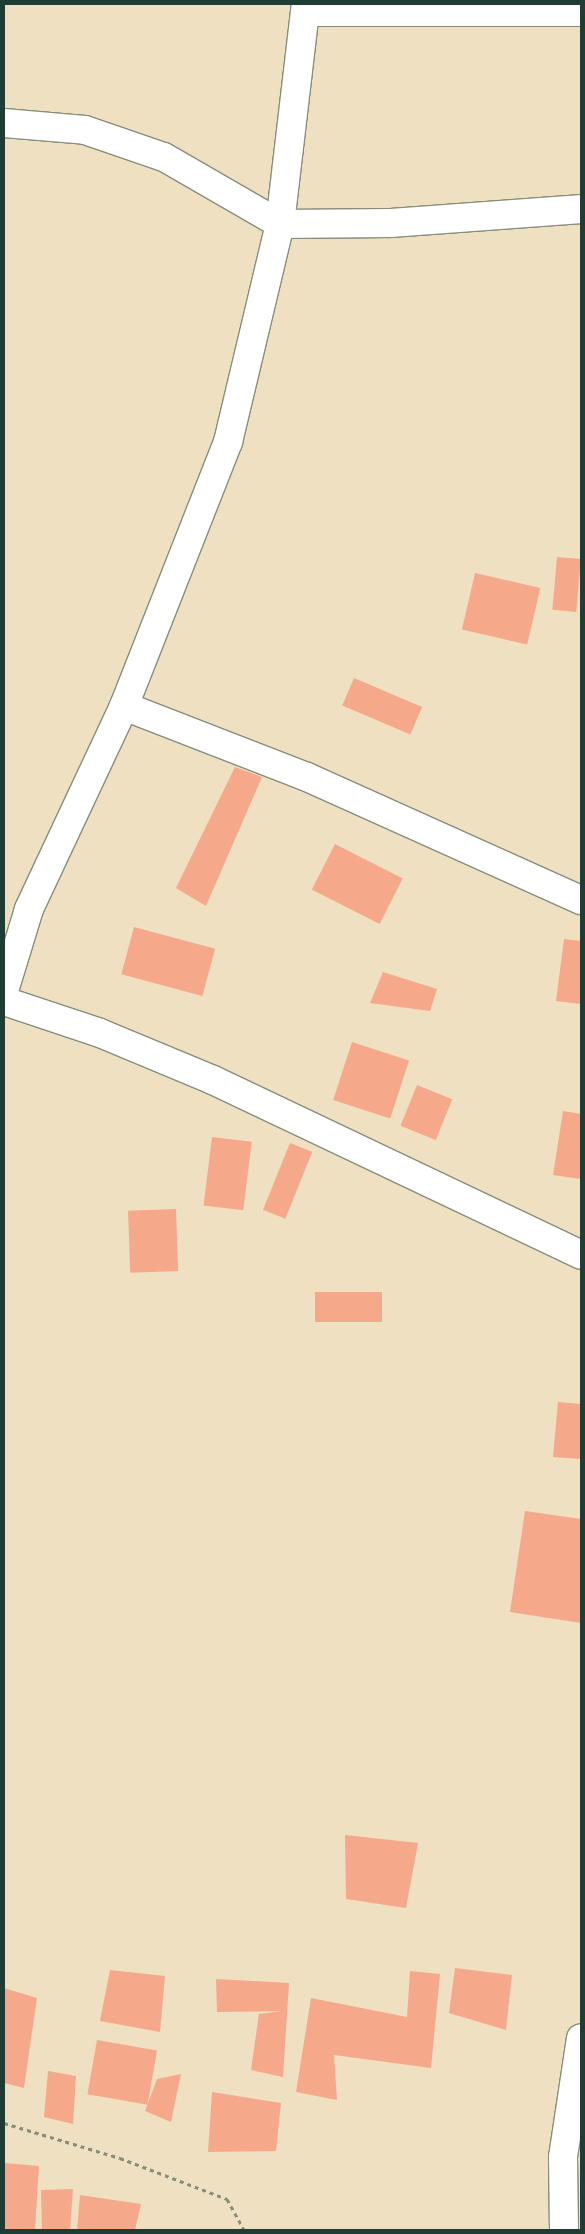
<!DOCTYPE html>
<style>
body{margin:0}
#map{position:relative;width:585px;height:2234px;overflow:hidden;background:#eee0c0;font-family:"IM FELL DW Pica",serif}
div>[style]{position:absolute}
.building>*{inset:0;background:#f5a98a;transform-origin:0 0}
.path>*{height:3px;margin-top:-1.5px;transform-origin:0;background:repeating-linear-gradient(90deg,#868e7a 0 4px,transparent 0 8px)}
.roads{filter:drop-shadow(1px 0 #868e7a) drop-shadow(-1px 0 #868e7a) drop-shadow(0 1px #868e7a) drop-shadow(0 -1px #868e7a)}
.minor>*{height:28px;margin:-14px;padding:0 14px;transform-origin:14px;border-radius:14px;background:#fff}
span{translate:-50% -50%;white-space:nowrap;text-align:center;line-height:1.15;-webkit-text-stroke:4px #f7f3e8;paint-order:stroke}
.frame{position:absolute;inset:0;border:5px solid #1f3d34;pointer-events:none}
</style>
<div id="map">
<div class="building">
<i style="left:557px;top:557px;width:24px;height:53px;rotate:5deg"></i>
<i style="left:475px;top:573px;width:67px;height:58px;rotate:13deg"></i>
<i style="left:354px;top:678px;width:74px;height:30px;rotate:23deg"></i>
<i style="clip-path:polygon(235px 767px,262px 777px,206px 906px,176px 888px)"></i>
<i style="left:335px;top:844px;width:76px;height:51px;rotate:27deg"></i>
<i style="left:134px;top:927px;width:84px;height:49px;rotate:15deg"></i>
<i style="clip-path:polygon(564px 939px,581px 941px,581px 1004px,556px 1001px)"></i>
<i style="clip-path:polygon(383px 972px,437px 989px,430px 1011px,370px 1003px)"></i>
<i style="left:352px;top:1042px;width:60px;height:61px;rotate:18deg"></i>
<i style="left:417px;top:1085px;width:38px;height:44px;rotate:22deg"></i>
<i style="clip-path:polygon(563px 1111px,581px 1114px,581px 1179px,553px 1175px)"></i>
<i style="left:212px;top:1137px;width:40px;height:69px;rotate:7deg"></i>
<i style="left:290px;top:1143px;width:24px;height:72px;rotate:22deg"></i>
<i style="left:176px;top:1209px;width:62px;height:48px;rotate:88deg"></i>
<i style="left:382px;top:1292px;width:30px;height:67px;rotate:90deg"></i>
<i style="clip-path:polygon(558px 1402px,581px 1404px,581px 1459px,553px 1457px)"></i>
<i style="clip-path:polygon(525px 1511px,581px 1519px,581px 1623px,510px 1612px)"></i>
<i style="clip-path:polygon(345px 1835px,418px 1843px,406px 1908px,346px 1899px)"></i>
<i style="clip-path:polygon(455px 1968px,512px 1975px,506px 2030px,449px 2013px)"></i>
<i style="clip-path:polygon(110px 1970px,165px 1976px,160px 2032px,100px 2021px)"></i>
<i style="clip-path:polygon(410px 1971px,440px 1974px,431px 2068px,334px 2055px,337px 2100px,296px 2092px,311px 1998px,407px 2017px)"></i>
<i style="clip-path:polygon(216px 1979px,289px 1983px,283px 2077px,251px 2070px,259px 2014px,283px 2011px,217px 2012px)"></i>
<i style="clip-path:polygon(4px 1988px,37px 1998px,24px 2088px,4px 2083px)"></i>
<i style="left:97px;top:2040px;width:61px;height:55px;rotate:10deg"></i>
<i style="clip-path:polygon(48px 2071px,76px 2076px,73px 2124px,44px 2117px)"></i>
<i style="clip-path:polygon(181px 2074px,171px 2122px,145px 2111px,157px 2079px)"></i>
<i style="clip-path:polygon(212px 2092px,281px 2103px,276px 2151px,208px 2152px)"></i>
<i style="clip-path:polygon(4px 2163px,39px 2166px,35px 2230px,4px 2230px)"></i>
<i style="clip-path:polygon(73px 2189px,70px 2230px,42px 2230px,41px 2190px)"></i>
<i style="clip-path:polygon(80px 2195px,141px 2204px,135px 2230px,77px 2230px)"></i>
</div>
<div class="path">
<i style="left:4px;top:2123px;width:121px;rotate:16.8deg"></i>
<i style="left:120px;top:2158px;width:115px;rotate:21deg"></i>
<i style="left:227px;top:2199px;width:35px;rotate:61deg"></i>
</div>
<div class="roads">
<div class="minor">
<i style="left:307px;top:12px;width:274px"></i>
<i style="left:4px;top:123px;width:81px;rotate:4.9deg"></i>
<i style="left:85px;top:130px;width:83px;rotate:18.9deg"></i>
<i style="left:164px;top:157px;width:134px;rotate:30deg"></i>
<i style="left:280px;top:224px;width:111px;rotate:-0.5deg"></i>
<i style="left:391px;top:223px;width:191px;rotate:-4.2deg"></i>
<i style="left:124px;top:706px;width:196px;rotate:21.2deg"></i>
<i style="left:307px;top:777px;width:300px;rotate:24.2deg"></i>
<i style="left:4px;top:991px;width:86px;rotate:-73deg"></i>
<i style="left:29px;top:909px;width:224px;rotate:-64.9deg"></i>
<i style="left:124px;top:706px;width:284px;rotate:-68.5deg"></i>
<i style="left:228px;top:442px;width:224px;rotate:-76.6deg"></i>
<i style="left:280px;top:224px;width:222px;rotate:-83.3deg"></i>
<i style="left:4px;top:1001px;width:101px;rotate:18.4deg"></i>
<i style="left:100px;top:1033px;width:122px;rotate:22.6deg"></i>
<i style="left:213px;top:1080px;width:407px;rotate:25.4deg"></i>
<i style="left:564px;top:2230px;width:73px;rotate:-90.8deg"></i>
<i style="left:563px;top:2157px;width:120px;rotate:-81.4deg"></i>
</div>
</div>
<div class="frame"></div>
</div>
